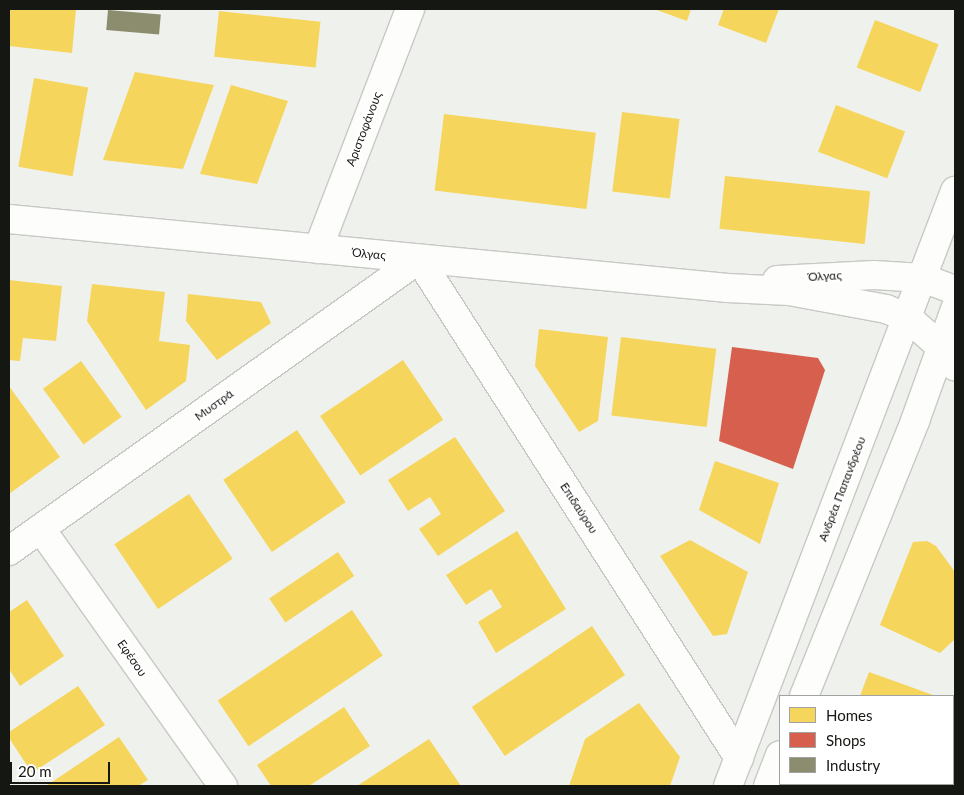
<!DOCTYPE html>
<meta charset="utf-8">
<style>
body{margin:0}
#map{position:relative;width:964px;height:795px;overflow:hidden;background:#eff1ec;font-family:Lato,sans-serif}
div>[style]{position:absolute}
.homes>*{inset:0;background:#f6d55c;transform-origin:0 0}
.shops>*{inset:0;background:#d6604d}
.industry>*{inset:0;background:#8c8c6e;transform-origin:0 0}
.roads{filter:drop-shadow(1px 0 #c7c9c5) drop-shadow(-1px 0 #c7c9c5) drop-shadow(0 1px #c7c9c5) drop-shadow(0 -1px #c7c9c5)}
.street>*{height:28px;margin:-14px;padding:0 14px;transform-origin:14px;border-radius:14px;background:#fdfdfc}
.secondary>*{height:28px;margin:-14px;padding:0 14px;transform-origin:14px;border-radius:14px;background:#fdfdfc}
span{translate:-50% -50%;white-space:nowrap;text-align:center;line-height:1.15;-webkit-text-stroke:5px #fff;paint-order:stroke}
.street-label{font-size:12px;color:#151713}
.frame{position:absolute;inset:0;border:10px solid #151713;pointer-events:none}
.legend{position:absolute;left:779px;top:695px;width:175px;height:90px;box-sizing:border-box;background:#fff;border:1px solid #a1a2a1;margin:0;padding:6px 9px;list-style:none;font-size:15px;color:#151713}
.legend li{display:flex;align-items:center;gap:10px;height:25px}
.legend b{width:25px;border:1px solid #a1a2a1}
.scale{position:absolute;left:10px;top:762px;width:100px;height:22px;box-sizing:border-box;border:2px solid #151713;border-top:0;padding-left:6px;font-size:15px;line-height:18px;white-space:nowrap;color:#151713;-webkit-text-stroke:4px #fff;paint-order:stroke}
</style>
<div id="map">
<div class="homes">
<i style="clip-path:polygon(9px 9px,76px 9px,72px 53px,9px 46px)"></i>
<i style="clip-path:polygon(654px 9px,691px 9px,687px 21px)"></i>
<i style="clip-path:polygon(724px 9px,779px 9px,766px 43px,718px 25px)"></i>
<i style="left:219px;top:11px;width:102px;height:46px;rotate:6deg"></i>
<i style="left:875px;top:20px;width:68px;height:51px;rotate:21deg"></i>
<i style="clip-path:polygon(135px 72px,214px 85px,183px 169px,103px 160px)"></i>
<i style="left:34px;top:78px;width:55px;height:90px;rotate:10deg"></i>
<i style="clip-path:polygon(231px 85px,288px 101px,257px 184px,200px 174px)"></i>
<i style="left:836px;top:105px;width:74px;height:50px;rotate:21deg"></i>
<i style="left:622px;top:112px;width:58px;height:80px;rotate:7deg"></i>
<i style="left:444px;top:114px;width:153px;height:77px;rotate:7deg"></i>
<i style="left:725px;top:176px;width:146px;height:53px;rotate:6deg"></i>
<i style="clip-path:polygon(9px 280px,62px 286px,56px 341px,23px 338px,20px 361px,9px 360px)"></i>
<i style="clip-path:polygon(92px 284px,165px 292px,159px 341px,190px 345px,186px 381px,146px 410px,87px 321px)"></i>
<i style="clip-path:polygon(188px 294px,261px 302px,271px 323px,217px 360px,186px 321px)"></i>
<i style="clip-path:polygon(539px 329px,608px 337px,598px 421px,579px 432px,535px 366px)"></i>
<i style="left:621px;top:337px;width:96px;height:79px;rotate:7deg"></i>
<i style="left:403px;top:360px;width:72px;height:100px;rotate:56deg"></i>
<i style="left:81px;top:361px;width:69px;height:47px;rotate:54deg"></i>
<i style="clip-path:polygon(9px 386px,60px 457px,9px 494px)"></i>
<i style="left:297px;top:430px;width:87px;height:89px;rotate:56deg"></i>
<i style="clip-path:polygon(455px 437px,505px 511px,438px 556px,419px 529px,441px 514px,430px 497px,408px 511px,388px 480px)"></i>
<i style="clip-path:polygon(715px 461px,779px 483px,760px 544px,699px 510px)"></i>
<i style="left:189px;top:494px;width:78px;height:90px;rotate:56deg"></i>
<i style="clip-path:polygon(517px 531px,566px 609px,496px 653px,478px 622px,502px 607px,491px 589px,466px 605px,446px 575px)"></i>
<i style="clip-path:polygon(690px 540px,748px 572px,727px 634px,713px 636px,660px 556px)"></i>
<i style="clip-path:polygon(927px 541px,936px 546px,955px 572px,955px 639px,940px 653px,880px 625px,913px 542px)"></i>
<i style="left:338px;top:552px;width:29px;height:83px;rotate:56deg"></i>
<i style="clip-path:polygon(27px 600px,64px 656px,20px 686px,9px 669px,9px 612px)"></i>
<i style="left:352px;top:610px;width:55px;height:162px;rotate:56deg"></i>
<i style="left:592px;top:626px;width:59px;height:145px;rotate:56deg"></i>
<i style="clip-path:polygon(869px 672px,936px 696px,860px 696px)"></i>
<i style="clip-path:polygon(78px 686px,105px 725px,32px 773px,9px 738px,9px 732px)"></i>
<i style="clip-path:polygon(639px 703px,680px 757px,670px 786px,569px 786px,585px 739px)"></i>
<i style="clip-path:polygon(344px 707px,370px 746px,309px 786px,271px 786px,257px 765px)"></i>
<i style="clip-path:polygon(119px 737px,148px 780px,138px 786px,46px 786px)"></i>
<i style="clip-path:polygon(429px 739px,461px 786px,357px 786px)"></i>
<i style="left:840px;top:784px;width:107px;height:2px"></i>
</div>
<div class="shops">
<i style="clip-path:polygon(732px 347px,818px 358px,825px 370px,793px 469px,719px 441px)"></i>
</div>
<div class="industry">
<i style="left:108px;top:10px;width:53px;height:20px;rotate:5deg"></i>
</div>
<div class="roads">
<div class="street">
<i style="left:318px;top:249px;width:257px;rotate:-69deg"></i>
<i style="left:41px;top:529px;width:315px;rotate:54.7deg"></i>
<i style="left:9px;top:551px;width:503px;rotate:-35.46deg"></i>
<i style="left:419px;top:259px;width:593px;rotate:57.33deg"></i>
</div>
<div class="secondary">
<i style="left:9px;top:219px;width:722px;rotate:5.48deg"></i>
<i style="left:728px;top:288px;width:61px;rotate:2.8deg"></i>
<i style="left:789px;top:291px;width:99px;rotate:10.5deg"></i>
<i style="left:886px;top:309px;width:24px;rotate:22deg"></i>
<i style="left:908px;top:318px;width:44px;rotate:41.3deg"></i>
<i style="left:941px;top:347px;width:24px;rotate:54deg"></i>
<i style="left:777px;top:280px;width:97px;rotate:-3deg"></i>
<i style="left:874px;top:275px;width:49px;rotate:3.5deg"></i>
<i style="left:923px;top:278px;width:34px;rotate:21deg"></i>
<i style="left:804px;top:696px;width:297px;rotate:-68deg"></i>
<i style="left:915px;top:421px;width:119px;rotate:-70.3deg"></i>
<i style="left:728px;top:786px;width:637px;rotate:-69.12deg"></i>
<i style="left:768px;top:786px;width:33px;rotate:-69deg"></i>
</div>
</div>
<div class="street-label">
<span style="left:364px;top:129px;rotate:-69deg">Αριστοφάνους</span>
<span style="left:369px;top:254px;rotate:5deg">Όλγας</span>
<span style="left:825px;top:276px;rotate:-3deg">Όλγας</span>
<span style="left:214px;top:405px;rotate:-36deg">Μυστρά</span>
<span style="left:842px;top:489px;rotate:-69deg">Ανδρέα Παπανδρέου</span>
<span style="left:579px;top:508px;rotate:57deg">Επιδαύρου</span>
<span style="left:132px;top:658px;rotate:55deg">Εφέσου</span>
</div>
<div class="frame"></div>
<ul class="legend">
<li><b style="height:14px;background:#f6d55c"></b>Homes</li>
<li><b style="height:14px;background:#d6604d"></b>Shops</li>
<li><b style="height:14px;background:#8c8c6e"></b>Industry</li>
</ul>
<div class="scale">20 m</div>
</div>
